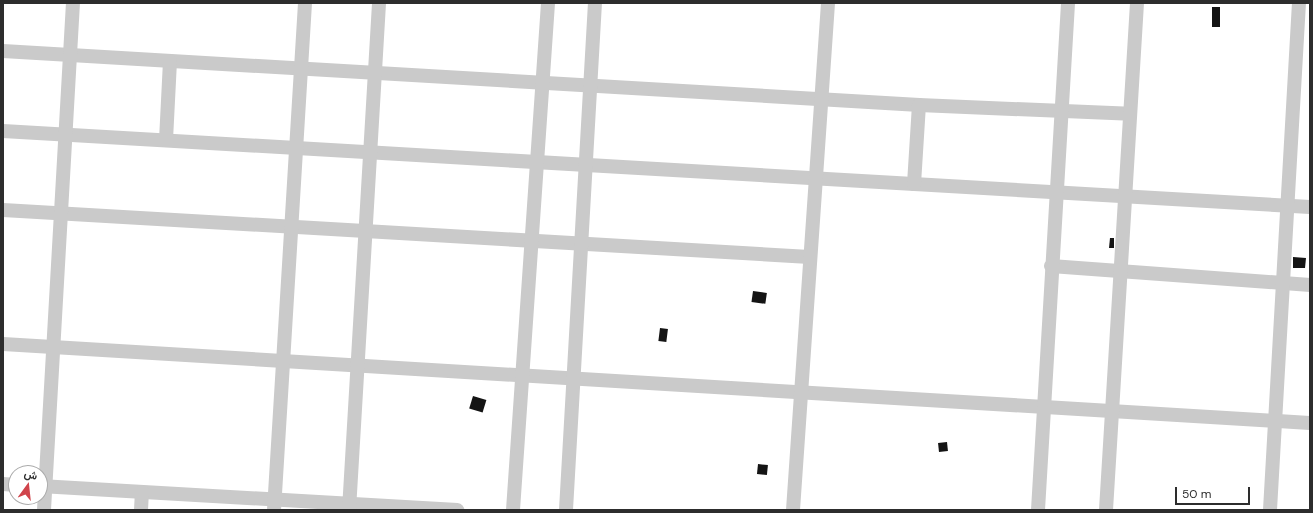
<!DOCTYPE html>
<meta charset="utf-8">
<style>
body{margin:0}
#map{position:relative;width:1313px;height:513px;overflow:hidden;background:#fff;font-family:"DM Sans",Vazirmatn,sans-serif}
div>[style]{position:absolute}
.building>*{inset:0;background:#141414;transform-origin:0 0}
.minor>*{height:14px;margin:-7px;padding:0 7px;transform-origin:7px;border-radius:7px;background:#cacaca}
span{translate:-50% -50%;white-space:nowrap;text-align:center;line-height:1.15;-webkit-text-stroke:4px #fff;paint-order:stroke}
.frame{position:absolute;inset:0;border:4px solid #2d2d2d;pointer-events:none}
.north{position:absolute;left:8px;top:465px;width:40px;height:40px;box-sizing:border-box;background:#fff;border:1px solid #ababab;border-radius:50%;rotate:15deg;font-size:11px;font-weight:700;line-height:16px;text-align:center;color:#2d2d2d}
.north::after{content:'';display:block;margin:auto;width:14px;height:18px;background:#d0444b;clip-path:polygon(50% 0,100% 100%,50% 72%,0 100%)}
.scale{position:absolute;left:1175px;top:487px;width:75px;height:18px;box-sizing:border-box;border:2px solid #2d2d2d;border-top:0;padding-left:5px;font-size:12px;line-height:14px;white-space:nowrap;color:#2d2d2d;-webkit-text-stroke:3px #fff;paint-order:stroke}
</style>
<div id="map">
<div class="building">
<i style="left:1212px;top:7px;width:8px;height:20px"></i>
<i style="clip-path:polygon(1110px 238px,1114px 238px,1114px 248px,1109px 248px)"></i>
<i style="clip-path:polygon(1293px 257px,1306px 258px,1305px 268px,1293px 268px)"></i>
<i style="left:753px;top:291px;width:14px;height:11px;rotate:8deg"></i>
<i style="left:660px;top:328px;width:8px;height:13px;rotate:7deg"></i>
<i style="left:473px;top:396px;width:14px;height:13px;rotate:17deg"></i>
<i style="left:947px;top:442px;width:9px;height:9px;rotate:84deg"></i>
<i style="left:758px;top:464px;width:10px;height:10px;rotate:6deg"></i>
</div>
<div class="minor">
<i style="left:3px;top:51px;width:918px;rotate:3.37deg"></i>
<i style="left:919px;top:105px;width:211px;rotate:2.4deg"></i>
<i style="left:3px;top:131px;width:1309px;rotate:3.33deg"></i>
<i style="left:166px;top:140px;width:79px;rotate:-87.1deg"></i>
<i style="left:914px;top:184px;width:79px;rotate:-86.4deg"></i>
<i style="left:3px;top:210px;width:808px;rotate:3.33deg"></i>
<i style="left:1051px;top:266px;width:260px;rotate:4.2deg"></i>
<i style="left:3px;top:344px;width:1309px;rotate:3.46deg"></i>
<i style="left:3px;top:484px;width:13px;rotate:4deg"></i>
<i style="left:40px;top:486px;width:418px;rotate:3.3deg"></i>
<i style="left:44px;top:510px;width:508px;rotate:-86.73deg"></i>
<i style="left:141px;top:510px;width:18px;rotate:-87deg"></i>
<i style="left:274px;top:510px;width:508px;rotate:-86.5deg"></i>
<i style="left:349px;top:510px;width:508px;rotate:-86.61deg"></i>
<i style="left:513px;top:510px;width:508px;rotate:-86.05deg"></i>
<i style="left:566px;top:510px;width:508px;rotate:-86.73deg"></i>
<i style="left:793px;top:510px;width:508px;rotate:-86.05deg"></i>
<i style="left:1038px;top:510px;width:508px;rotate:-86.61deg"></i>
<i style="left:1106px;top:510px;width:508px;rotate:-86.5deg"></i>
<i style="left:1270px;top:510px;width:508px;rotate:-86.73deg"></i>
</div>
<div class="frame"></div>
<div class="north">ش</div>
<div class="scale">50 m</div>
</div>
